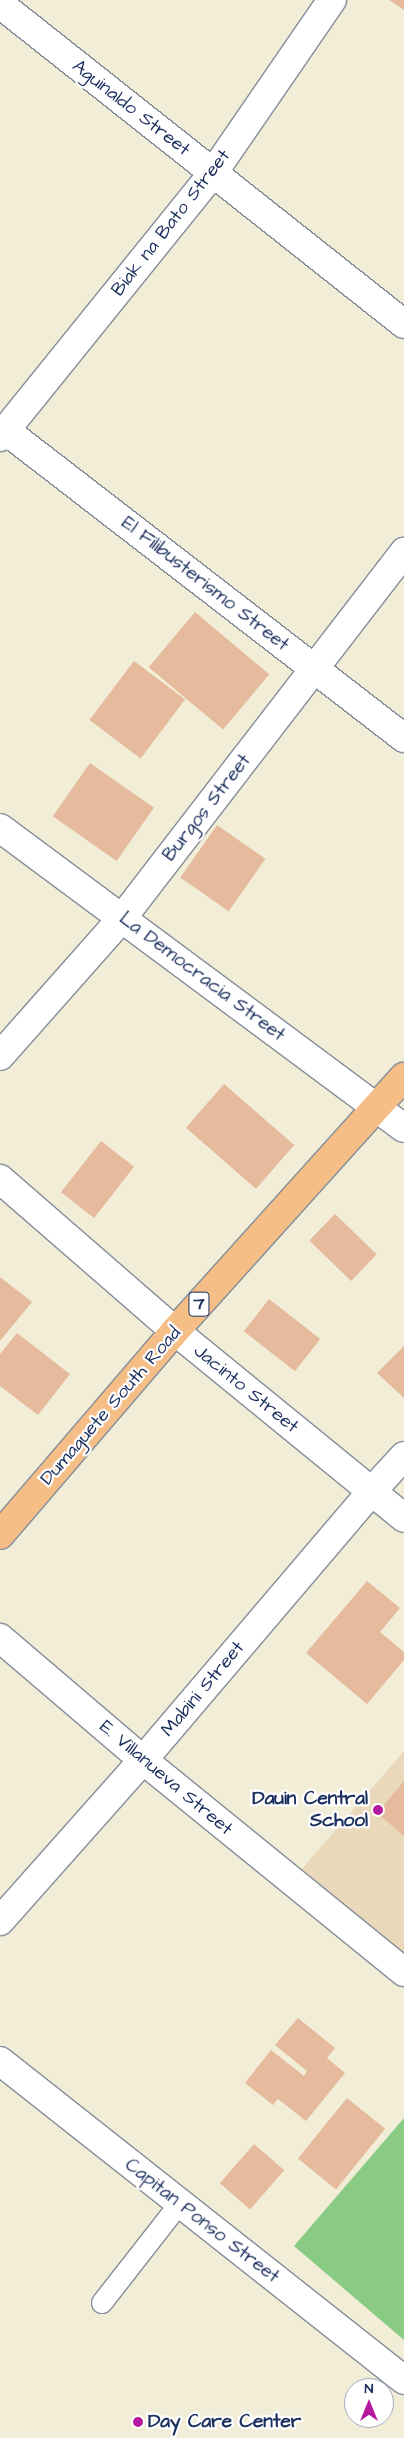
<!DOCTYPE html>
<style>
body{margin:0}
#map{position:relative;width:404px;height:2438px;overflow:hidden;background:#f1edd7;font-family:"Architects Daughter",sans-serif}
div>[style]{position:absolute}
.built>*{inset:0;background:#ead8ba}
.green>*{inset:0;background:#89cb84}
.building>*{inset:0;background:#e6ba9d;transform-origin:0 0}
.roads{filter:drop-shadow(1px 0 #868e9a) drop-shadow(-1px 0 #868e9a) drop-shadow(0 1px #868e9a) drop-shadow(0 -1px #868e9a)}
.service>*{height:20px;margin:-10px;padding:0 10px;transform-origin:10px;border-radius:10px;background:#fff}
.pedestrian>*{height:28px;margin:-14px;padding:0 14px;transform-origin:14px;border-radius:14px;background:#fff}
.minor>*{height:28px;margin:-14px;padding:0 14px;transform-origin:14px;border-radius:14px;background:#fff}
.trunk>*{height:28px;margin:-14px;padding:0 14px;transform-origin:14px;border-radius:14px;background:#f6be87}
.dots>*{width:14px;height:14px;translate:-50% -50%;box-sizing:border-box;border:2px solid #fff;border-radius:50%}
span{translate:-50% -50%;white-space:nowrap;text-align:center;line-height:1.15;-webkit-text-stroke:4.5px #fff;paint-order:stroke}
.shield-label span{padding:1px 4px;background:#fff;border:1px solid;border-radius:4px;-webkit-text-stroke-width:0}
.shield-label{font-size:18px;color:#1b2f5e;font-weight:700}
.street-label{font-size:19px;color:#1b2f5e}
.poi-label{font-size:19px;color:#1b2f5e;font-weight:700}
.right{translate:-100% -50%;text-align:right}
.left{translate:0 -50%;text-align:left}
.north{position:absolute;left:344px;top:2378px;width:50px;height:50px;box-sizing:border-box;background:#fff;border:1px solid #a4acbf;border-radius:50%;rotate:0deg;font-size:14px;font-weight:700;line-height:20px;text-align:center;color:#1b2f5e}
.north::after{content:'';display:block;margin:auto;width:18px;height:22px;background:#b5179e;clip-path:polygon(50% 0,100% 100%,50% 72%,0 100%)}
</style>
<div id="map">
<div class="built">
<i style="clip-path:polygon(404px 1751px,404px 1955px,301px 1870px)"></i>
</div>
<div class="green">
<i style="clip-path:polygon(404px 2118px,404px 2340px,294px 2246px)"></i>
</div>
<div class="building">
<i style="clip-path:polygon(389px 0,404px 0,404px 10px)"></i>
<i style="left:195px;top:612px;width:97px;height:72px;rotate:40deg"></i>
<i style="left:134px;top:661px;width:64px;height:74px;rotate:37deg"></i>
<i style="left:90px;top:763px;width:78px;height:65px;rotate:35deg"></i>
<i style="left:217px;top:825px;width:59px;height:64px;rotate:35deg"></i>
<i style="left:224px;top:1084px;width:93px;height:58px;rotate:41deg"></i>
<i style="left:101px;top:1141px;width:42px;height:65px;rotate:38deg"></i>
<i style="left:335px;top:1214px;width:58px;height:37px;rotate:44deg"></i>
<i style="clip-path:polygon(0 1277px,32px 1302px,0 1341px)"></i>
<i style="left:269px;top:1299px;width:65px;height:41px;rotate:38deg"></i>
<i style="clip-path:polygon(17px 1333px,70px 1374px,38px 1415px,0 1386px,0 1354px)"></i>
<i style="clip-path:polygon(404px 1346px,404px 1398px,377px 1373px)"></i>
<i style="clip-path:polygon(367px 1581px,400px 1608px,380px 1632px,404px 1652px,404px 1660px,367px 1704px,306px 1653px)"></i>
<i style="clip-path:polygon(404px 1781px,404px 1836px,377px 1813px)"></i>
<i style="clip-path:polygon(298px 2018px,335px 2048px,327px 2058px,345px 2073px,306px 2121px,278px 2099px,273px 2105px,245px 2083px,271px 2050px,304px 2076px,307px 2071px,275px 2045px)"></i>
<i style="left:347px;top:2098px;width:49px;height:78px;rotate:39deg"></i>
<i style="left:254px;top:2144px;width:40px;height:52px;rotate:41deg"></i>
</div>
<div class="roads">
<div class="service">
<i style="left:102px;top:2303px;width:127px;rotate:-52deg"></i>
</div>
<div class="pedestrian">
<i style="left:0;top:1921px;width:215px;rotate:-48.4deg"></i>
<i style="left:143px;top:1760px;width:352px;rotate:-49.6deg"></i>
</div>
<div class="minor">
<i style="left:0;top:4px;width:515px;rotate:38.38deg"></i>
<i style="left:5px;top:430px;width:504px;rotate:37.67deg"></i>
<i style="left:0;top:437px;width:339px;rotate:-51.1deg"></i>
<i style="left:213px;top:173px;width:210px;rotate:-55.5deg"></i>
<i style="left:0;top:828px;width:503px;rotate:36.6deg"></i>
<i style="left:0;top:1056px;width:186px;rotate:-48.5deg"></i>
<i style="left:123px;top:917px;width:461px;rotate:-52.4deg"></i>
<i style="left:0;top:1179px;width:232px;rotate:41deg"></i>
<i style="left:175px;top:1331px;width:296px;rotate:39.2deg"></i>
<i style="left:371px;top:1492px;width:49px;rotate:-47.5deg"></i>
<i style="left:0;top:1638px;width:188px;rotate:40.5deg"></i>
<i style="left:143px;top:1760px;width:336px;rotate:39.1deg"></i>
<i style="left:0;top:2061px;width:515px;rotate:38.29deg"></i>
</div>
<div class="trunk">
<i style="left:0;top:1535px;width:269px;rotate:-49.4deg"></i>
<i style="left:175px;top:1331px;width:342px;rotate:-48deg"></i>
</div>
</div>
<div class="dots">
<i style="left:378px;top:1810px;background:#b5179e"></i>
<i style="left:138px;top:2422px;background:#b5179e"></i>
</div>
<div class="shield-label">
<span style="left:199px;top:1304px">7</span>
</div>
<div class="street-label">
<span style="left:131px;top:108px;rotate:38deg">Aguinaldo Street</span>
<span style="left:171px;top:223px;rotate:-52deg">Biak na Bato Street</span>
<span style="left:205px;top:584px;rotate:38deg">El Filibusterismo Street</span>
<span style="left:207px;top:808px;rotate:-52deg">Burgos Street</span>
<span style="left:202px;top:977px;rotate:37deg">La Democracia Street</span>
<span style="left:246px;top:1389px;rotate:39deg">Jacinto Street</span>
<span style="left:111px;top:1406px;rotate:-49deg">Dumaguete South Road</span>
<span style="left:203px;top:1689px;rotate:-50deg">Mabini Street</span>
<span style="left:166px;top:1778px;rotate:40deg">E. Villanueva Street</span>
<span style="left:202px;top:2221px;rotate:38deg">Capitan Ponso Street</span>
</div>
<div class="poi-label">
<span class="right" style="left:368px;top:1810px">Dauin Central<br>School</span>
<span class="left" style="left:148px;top:2422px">Day Care Center</span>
</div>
<div class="north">N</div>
</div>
